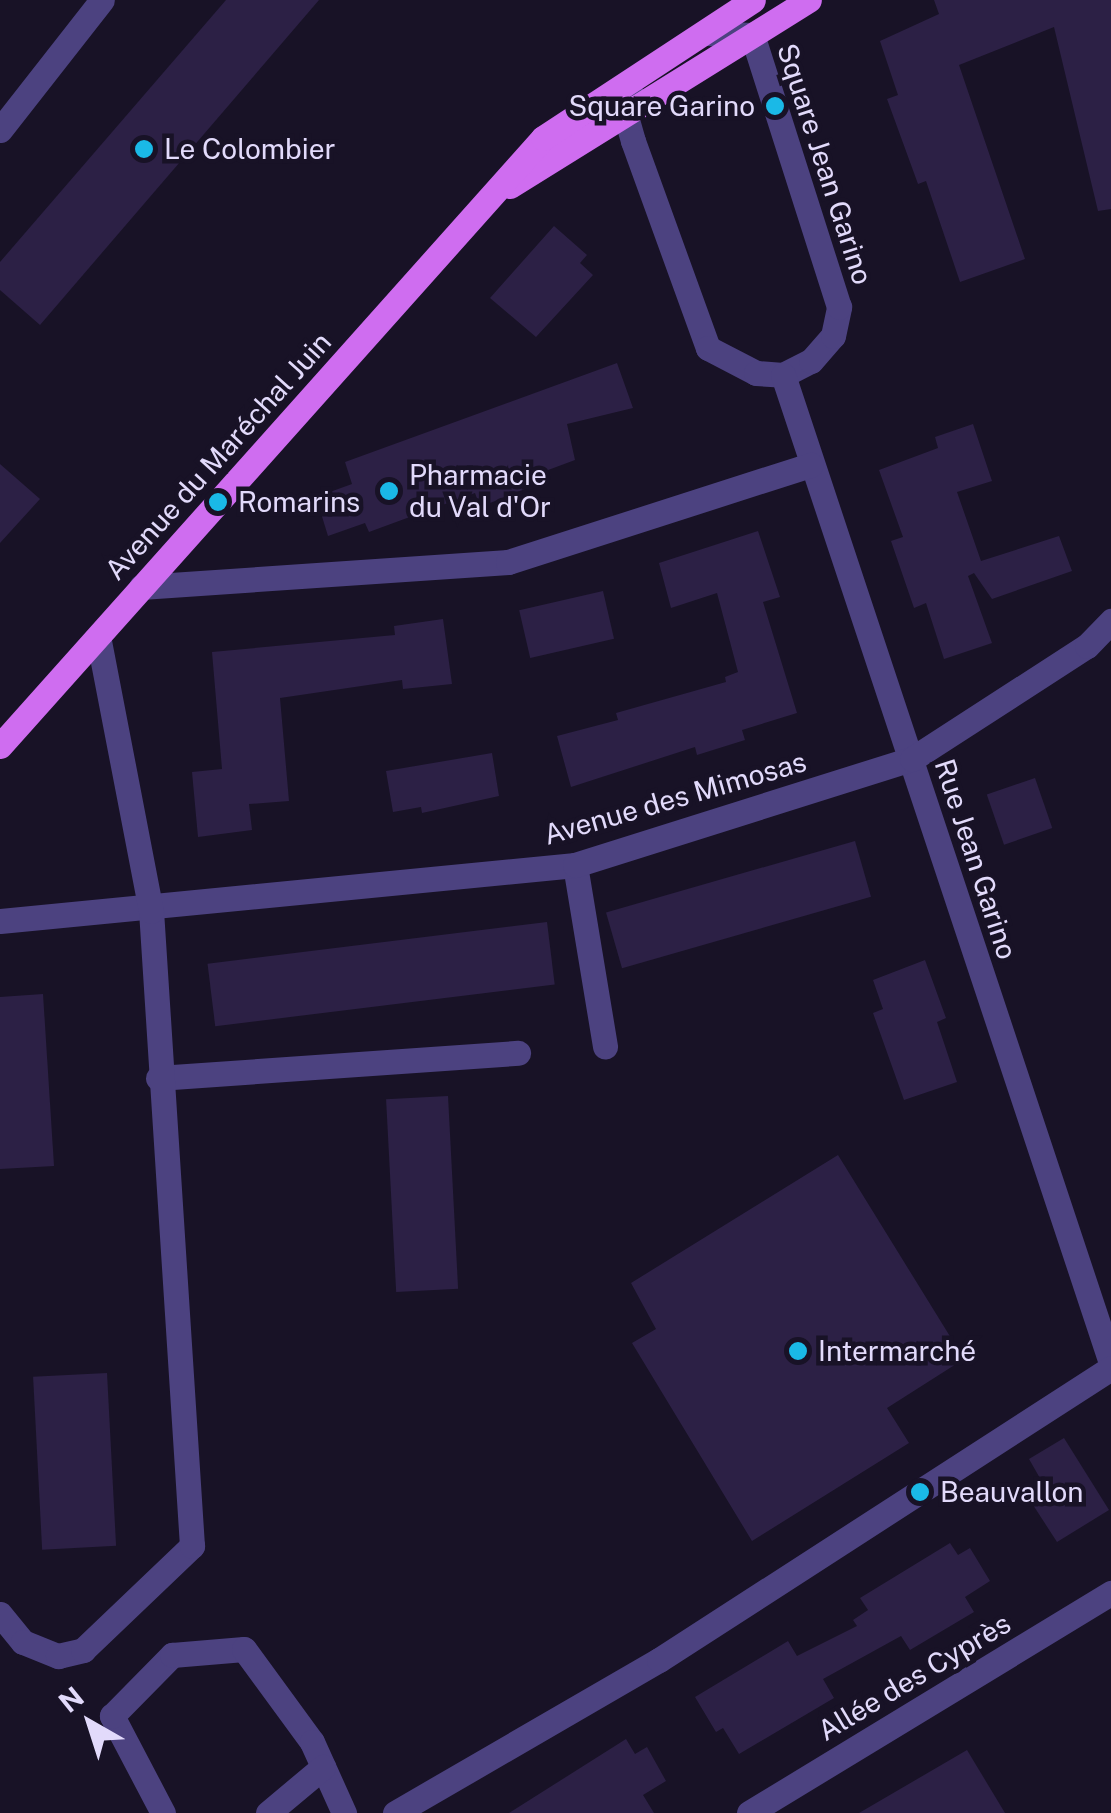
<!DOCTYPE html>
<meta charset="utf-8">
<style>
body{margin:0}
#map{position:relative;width:1111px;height:1813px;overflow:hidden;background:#181226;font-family:"Public Sans",sans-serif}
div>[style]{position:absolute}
.building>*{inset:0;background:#2c2045;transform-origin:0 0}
.minor>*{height:25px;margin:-12.5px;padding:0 12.5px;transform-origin:12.5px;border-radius:12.5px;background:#4c4280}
.major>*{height:25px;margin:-12.5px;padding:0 12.5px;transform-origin:12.5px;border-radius:12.5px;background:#cf6df0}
.dots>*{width:28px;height:28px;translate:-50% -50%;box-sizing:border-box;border:5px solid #181226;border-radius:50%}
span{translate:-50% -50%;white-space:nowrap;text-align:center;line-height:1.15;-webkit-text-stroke:9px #181226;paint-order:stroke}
.poi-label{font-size:28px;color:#e2dafb}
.right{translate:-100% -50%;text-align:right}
.left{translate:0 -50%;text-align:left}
.street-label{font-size:28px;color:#e2dafb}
.north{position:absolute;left:40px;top:1673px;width:100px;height:100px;-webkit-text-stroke:8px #181226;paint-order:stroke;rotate:321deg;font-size:28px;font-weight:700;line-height:40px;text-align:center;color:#e2dafb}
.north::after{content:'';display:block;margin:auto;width:35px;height:45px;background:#e2dafb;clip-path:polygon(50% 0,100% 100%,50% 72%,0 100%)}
</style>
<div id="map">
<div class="building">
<i style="clip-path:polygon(226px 0,319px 0,40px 325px,0 290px,0 262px)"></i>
<i style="clip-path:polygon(934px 0,1111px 0,1111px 209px,1098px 211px,1054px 27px,959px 65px,1025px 259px,960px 282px,926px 181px,918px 184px,887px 99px,898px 95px,880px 41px,939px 14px)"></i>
<i style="clip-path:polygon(554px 226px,587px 255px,580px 263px,593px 275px,536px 337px,490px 298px)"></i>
<i style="clip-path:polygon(617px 363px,633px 408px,567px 424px,575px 460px,532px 476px,535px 485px,480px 507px,475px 493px,369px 532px,365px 523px,328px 536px,316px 497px,352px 484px,345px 462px)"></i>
<i style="clip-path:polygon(973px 424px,992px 481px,957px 492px,981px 561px,1059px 536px,1072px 571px,992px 599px,974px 573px,968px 576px,992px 643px,944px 659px,926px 603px,914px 608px,891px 541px,903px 537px,879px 470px,938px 448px,935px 437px)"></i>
<i style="clip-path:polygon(0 464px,40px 499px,0 543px)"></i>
<i style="clip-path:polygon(758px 531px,780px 597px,763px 602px,797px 713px,742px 730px,745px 740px,697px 755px,695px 747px,571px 787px,557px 736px,618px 720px,616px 713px,726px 682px,725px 677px,738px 672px,717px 593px,671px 608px,659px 563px)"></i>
<i style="left:603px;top:591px;width:49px;height:86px;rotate:77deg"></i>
<i style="clip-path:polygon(443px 619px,452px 684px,403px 689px,402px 680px,280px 698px,289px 801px,249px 804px,252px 830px,198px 837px,192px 772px,222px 769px,212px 652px,395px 635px,394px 626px)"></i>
<i style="clip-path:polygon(492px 753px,499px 796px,422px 813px,421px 807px,393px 812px,386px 771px)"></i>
<i style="left:1035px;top:778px;width:53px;height:51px;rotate:71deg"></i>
<i style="left:855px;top:841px;width:58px;height:259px;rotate:74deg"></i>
<i style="left:547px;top:922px;width:63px;height:342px;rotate:83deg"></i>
<i style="clip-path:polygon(925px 960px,946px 1018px,937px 1022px,957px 1082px,904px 1100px,873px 1013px,883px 1009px,873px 980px)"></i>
<i style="clip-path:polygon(43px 994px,54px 1166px,0 1169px,0 997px)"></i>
<i style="left:448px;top:1096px;width:193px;height:62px;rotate:87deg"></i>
<i style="clip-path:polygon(838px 1155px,964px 1359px,887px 1408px,909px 1443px,752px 1541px,632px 1343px,656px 1329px,631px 1283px)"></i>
<i style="left:107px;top:1373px;width:173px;height:74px;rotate:87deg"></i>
<i style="clip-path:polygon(1064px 1438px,1109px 1510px,1057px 1542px,1024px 1491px,1041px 1480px,1029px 1459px)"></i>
<i style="clip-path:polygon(950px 1543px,958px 1555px,970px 1548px,990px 1581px,965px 1597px,974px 1612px,910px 1650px,901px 1636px,823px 1679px,834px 1698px,739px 1754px,723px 1728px,716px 1732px,695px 1697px,788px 1641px,797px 1656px,857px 1626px,853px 1620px,868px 1610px,860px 1598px)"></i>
<i style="clip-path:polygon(626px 1739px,635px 1754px,647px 1747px,666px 1781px,643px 1795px,654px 1813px,509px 1813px)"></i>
<i style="clip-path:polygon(967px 1750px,1005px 1813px,859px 1813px)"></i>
</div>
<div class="minor">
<i style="left:631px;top:94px;width:20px;rotate:108deg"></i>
<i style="left:625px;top:113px;width:29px;rotate:74deg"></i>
<i style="left:633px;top:141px;width:220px;rotate:70.1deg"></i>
<i style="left:708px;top:348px;width:54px;rotate:27.5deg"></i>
<i style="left:756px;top:373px;width:27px;rotate:4deg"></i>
<i style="left:783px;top:375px;width:31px;rotate:-27deg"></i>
<i style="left:811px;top:361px;width:33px;rotate:-49deg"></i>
<i style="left:833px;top:336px;width:30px;rotate:-78deg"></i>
<i style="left:839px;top:307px;width:286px;rotate:-107.7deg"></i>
<i style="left:752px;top:35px;width:45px;rotate:-177.5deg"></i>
<i style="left:0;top:130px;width:165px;rotate:-51.9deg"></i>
<i style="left:783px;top:375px;width:1041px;rotate:71.63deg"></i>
<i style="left:141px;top:587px;width:368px;rotate:-3.9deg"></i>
<i style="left:508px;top:562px;width:318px;rotate:-17.8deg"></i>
<i style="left:575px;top:865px;width:184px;rotate:80.6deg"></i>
<i style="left:0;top:921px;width:578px;rotate:-5.56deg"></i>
<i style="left:575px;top:865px;width:353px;rotate:-17.5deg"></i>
<i style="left:912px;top:759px;width:208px;rotate:-32.9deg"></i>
<i style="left:1087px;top:646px;width:35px;rotate:-46deg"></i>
<i style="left:158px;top:1078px;width:361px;rotate:-4deg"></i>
<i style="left:0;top:1614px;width:36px;rotate:51deg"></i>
<i style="left:23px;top:1642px;width:38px;rotate:22deg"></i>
<i style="left:58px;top:1656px;width:26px;rotate:-13deg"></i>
<i style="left:83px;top:1650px;width:151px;rotate:-43.7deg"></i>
<i style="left:192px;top:1546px;width:636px;rotate:-93.69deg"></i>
<i style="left:151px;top:911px;width:279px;rotate:-100.9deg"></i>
<i style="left:163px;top:1813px;width:110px;rotate:-117.7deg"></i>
<i style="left:112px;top:1716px;width:86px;rotate:-45.5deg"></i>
<i style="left:172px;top:1655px;width:72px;rotate:-4.8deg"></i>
<i style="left:244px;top:1649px;width:115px;rotate:53.8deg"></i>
<i style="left:312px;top:1742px;width:78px;rotate:65.7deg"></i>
<i style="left:268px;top:1813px;width:72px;rotate:-39.9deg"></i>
<i style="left:395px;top:1813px;width:305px;rotate:-30.1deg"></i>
<i style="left:659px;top:1660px;width:538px;rotate:-32.86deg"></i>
<i style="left:749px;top:1813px;width:424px;rotate:-31.3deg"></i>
</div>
<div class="major">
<i style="left:510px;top:186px;width:352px;rotate:-31.9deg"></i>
<i style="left:0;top:746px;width:815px;rotate:-48.23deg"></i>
<i style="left:543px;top:138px;width:251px;rotate:-33.3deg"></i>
</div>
<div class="dots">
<i style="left:775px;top:106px;background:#1ab9e7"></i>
<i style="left:144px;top:149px;background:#1ab9e7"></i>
<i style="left:389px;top:491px;background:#1ab9e7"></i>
<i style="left:218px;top:502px;background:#1ab9e7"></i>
<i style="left:798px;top:1351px;background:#1ab9e7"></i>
<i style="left:920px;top:1492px;background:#1ab9e7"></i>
</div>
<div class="poi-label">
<span class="right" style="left:755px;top:106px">Square Garino</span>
<span class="left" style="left:164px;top:149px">Le Colombier</span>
<span class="left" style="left:409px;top:491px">Pharmacie<br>du Val d'Or</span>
<span class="left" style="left:238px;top:502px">Romarins</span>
<span class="left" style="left:818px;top:1351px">Intermarché</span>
<span class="left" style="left:940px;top:1492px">Beauvallon</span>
</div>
<div class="street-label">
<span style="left:825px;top:164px;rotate:72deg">Square Jean Garino</span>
<span style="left:218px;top:456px;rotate:-48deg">Avenue du Maréchal Juin</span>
<span style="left:675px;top:798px;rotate:-16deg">Avenue des Mimosas</span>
<span style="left:976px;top:859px;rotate:72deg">Rue Jean Garino</span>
<span style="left:914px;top:1677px;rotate:-31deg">Allée des Cyprès</span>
</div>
<div class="north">N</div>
</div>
